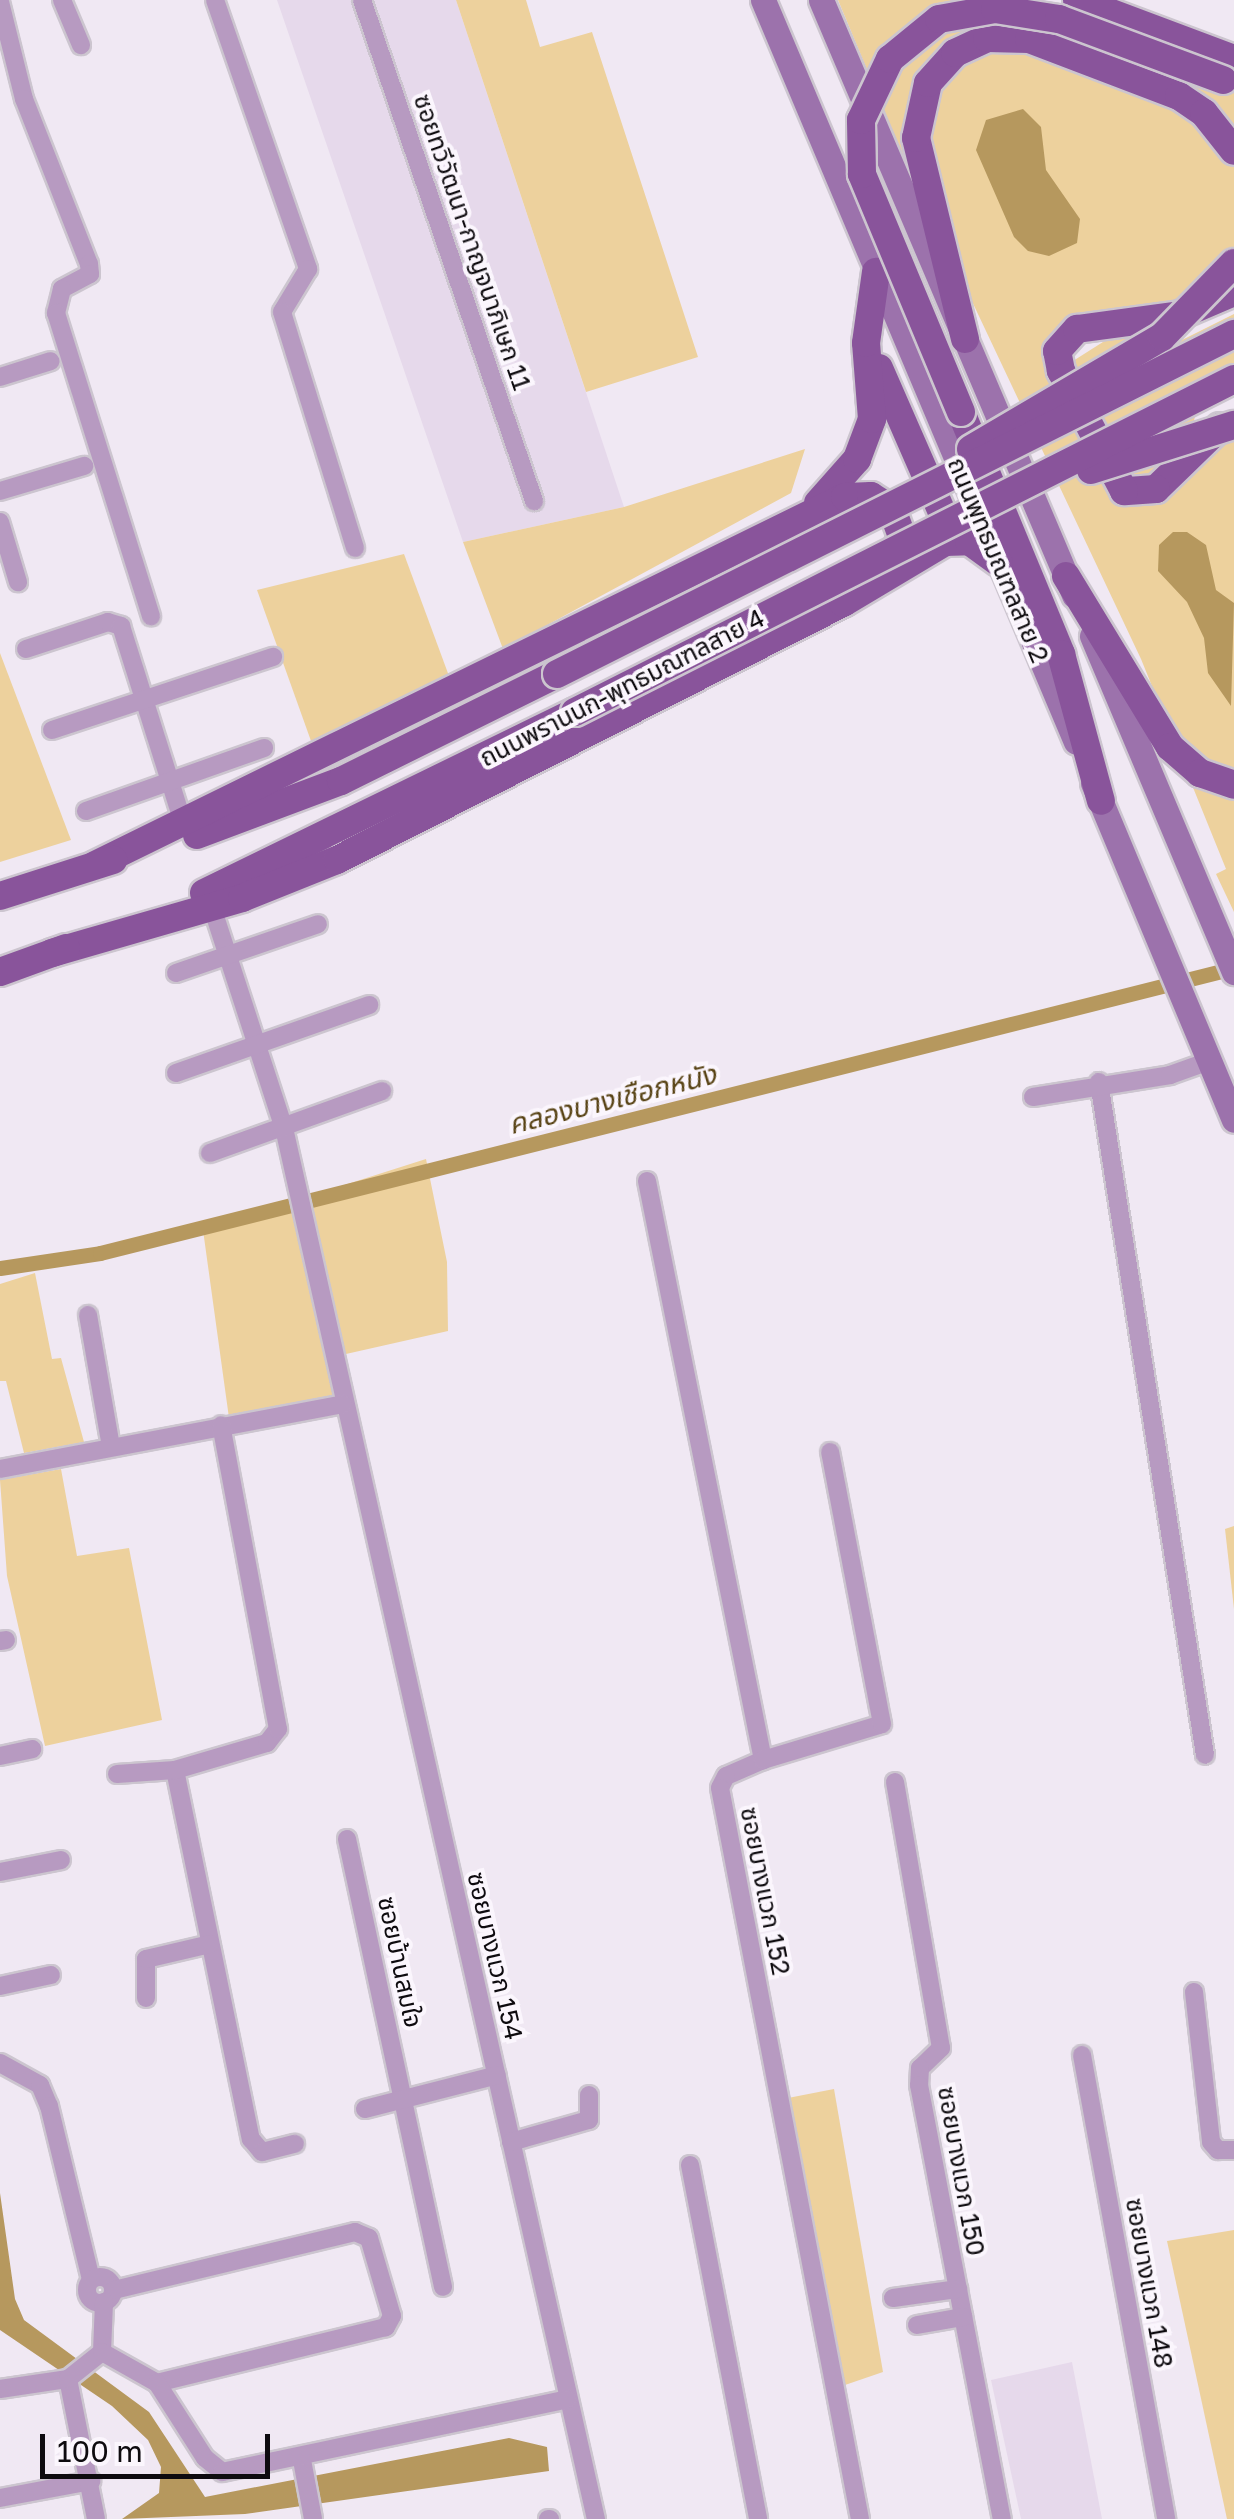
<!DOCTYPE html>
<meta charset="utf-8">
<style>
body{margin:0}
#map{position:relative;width:1234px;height:2519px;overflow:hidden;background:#f0e8f3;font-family:"Golos Text","Noto Sans Thai",sans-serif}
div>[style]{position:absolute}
.built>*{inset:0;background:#e6d9eb}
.green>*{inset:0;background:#edd19d}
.water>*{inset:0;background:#b6985e}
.canal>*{height:15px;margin:-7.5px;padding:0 7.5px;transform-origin:7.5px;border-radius:7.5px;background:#b6985e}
.roads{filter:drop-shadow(2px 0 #ccc5cf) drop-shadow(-2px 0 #ccc5cf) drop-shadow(0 2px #ccc5cf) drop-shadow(0 -2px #ccc5cf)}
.street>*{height:18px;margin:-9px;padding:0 9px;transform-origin:9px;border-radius:9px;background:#b79ac1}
.street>.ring{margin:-9px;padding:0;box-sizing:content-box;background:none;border:18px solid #b79ac1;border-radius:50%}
.secondary>*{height:25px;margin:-12.5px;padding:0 12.5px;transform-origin:12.5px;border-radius:12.5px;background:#9c72ac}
.primary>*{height:28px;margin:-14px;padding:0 14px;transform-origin:14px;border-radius:14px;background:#89549b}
.bridges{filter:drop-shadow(2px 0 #ccc5cf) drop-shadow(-2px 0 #ccc5cf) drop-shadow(0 2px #ccc5cf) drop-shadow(0 -2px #ccc5cf)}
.primary-bridge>*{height:28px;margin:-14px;padding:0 14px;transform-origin:14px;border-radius:14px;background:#89549b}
span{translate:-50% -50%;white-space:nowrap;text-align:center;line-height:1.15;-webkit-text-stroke:8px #fbf6fd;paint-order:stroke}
.street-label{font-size:25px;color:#0e0b0f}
.water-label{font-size:28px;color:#584315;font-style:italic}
.scale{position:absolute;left:40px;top:2434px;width:230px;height:45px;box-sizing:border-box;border:5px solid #0e0b0f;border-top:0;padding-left:12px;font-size:30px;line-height:35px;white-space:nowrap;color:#0e0b0f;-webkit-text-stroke:8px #fbf6fd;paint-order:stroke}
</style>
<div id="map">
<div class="built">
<i style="clip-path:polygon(277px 0,456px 0,624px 507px,463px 542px)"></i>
<i style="clip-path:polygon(1072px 2362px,1102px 2519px,1021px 2519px,991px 2380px)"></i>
</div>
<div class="green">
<i style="clip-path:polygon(456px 0,526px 0,540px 47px,592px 32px,698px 357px,586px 392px)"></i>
<i style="clip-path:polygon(838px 0,1033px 0,1067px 29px,1234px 93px,1234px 288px,1212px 299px,1088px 317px,1049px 366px,1105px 486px,1234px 423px,1234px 912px,1216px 874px,1226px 869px,1141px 659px,900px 149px)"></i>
<i style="clip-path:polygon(1234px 314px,1234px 391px,1197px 409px,1191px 432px,1119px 474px,1073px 361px,1114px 335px,1168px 347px)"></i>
<i style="clip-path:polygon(805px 449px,791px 493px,503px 649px,463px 542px,624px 507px)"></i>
<i style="clip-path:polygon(404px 554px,449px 676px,311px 741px,257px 590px)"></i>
<i style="clip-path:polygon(0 653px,71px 840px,0 862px)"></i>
<i style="clip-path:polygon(426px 1159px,447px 1262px,448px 1331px,346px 1354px,350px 1403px,229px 1418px,203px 1230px)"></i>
<i style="clip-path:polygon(35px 1273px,52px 1359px,61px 1358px,84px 1442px,24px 1453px,6px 1381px,0 1381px,0 1284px)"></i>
<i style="clip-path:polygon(61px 1469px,77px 1556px,129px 1548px,162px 1720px,45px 1746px,7px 1576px,0 1480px)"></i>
<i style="clip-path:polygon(1234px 1526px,1234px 1609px,1225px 1529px)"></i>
<i style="clip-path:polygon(834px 2089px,883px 2372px,845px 2385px,788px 2098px)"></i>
<i style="clip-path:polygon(1234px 2230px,1234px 2519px,1227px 2519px,1167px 2241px)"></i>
</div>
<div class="water">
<i style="clip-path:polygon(1023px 109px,1041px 127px,1046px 170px,1080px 219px,1077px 243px,1049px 256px,1028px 251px,1014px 237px,976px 150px,986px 120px)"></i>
<i style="clip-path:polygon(1173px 532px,1187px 532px,1206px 545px,1216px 590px,1234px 603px,1231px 706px,1208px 673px,1204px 638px,1187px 602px,1158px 571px,1159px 545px)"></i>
<i style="clip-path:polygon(0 2193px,15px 2299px,24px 2320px,149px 2412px,205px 2497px,509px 2438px,547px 2447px,549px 2471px,245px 2514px,122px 2519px,159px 2493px,161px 2467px,148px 2440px,112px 2406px,0 2330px)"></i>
</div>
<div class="canal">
<i style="left:0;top:1268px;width:101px;rotate:-8.5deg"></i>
<i style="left:100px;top:1253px;width:1169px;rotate:-14.11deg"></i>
</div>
<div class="roads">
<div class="street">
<i style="left:62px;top:0;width:49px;rotate:67.1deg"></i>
<i style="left:215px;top:0;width:285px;rotate:70.9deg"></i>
<i style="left:308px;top:269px;width:50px;rotate:121.2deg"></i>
<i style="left:282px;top:312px;width:247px;rotate:72.8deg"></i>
<i style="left:362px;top:0;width:530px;rotate:71.05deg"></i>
<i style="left:0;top:2px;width:100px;rotate:76.1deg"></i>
<i style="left:24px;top:99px;width:177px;rotate:68.5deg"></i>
<i style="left:89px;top:264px;width:10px;rotate:84deg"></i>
<i style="left:90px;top:274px;width:32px;rotate:152deg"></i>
<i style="left:62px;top:289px;width:25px;rotate:104deg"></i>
<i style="left:56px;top:313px;width:318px;rotate:72.6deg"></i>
<i style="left:0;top:377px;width:53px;rotate:-17.4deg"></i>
<i style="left:0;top:491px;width:88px;rotate:-16.6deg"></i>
<i style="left:0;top:522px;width:63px;rotate:73.3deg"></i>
<i style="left:26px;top:649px;width:86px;rotate:-18.2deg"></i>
<i style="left:108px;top:622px;width:14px;rotate:17deg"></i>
<i style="left:121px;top:626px;width:210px;rotate:72.5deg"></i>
<i style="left:52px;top:730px;width:233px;rotate:-18.3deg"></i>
<i style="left:86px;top:811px;width:189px;rotate:-19.5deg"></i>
<i style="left:212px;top:907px;width:232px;rotate:72deg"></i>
<i style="left:284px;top:1128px;width:1426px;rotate:77.36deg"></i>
<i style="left:176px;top:973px;width:150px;rotate:-19deg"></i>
<i style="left:176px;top:1073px;width:205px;rotate:-19.4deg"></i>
<i style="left:1099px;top:1082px;width:681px;rotate:81.05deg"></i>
<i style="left:1033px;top:1097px;width:139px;rotate:-9.1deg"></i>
<i style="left:1170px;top:1075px;width:41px;rotate:-19.7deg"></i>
<i style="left:210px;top:1153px;width:183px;rotate:-19.8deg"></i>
<i style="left:647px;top:1181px;width:591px;rotate:78.67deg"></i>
<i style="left:763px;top:1760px;width:40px;rotate:156.6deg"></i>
<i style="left:726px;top:1776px;width:13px;rotate:117deg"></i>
<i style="left:720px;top:1788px;width:744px;rotate:79.16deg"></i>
<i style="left:88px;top:1315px;width:134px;rotate:80.1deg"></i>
<i style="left:0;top:1469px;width:349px;rotate:-10.7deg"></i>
<i style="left:0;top:1641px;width:6px;rotate:-9deg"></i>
<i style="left:0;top:1756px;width:33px;rotate:-12deg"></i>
<i style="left:763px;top:1760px;width:124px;rotate:-16.8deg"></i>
<i style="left:882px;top:1724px;width:277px;rotate:-100.8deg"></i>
<i style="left:175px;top:1770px;width:377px;rotate:78.4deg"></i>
<i style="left:251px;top:2139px;width:17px;rotate:50deg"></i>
<i style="left:262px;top:2152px;width:34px;rotate:-14deg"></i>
<i style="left:117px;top:1774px;width:58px;rotate:-3.9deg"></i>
<i style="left:175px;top:1770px;width:96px;rotate:-16.4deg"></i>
<i style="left:267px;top:1743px;width:18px;rotate:-52deg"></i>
<i style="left:278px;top:1729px;width:309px;rotate:-100.6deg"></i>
<i style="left:895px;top:1782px;width:270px;rotate:80.2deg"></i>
<i style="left:941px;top:2048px;width:29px;rotate:136deg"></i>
<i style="left:920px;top:2068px;width:17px;rotate:93deg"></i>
<i style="left:919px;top:2085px;width:442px;rotate:79.2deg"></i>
<i style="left:347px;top:1839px;width:458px;rotate:77.9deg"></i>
<i style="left:0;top:1872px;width:62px;rotate:-11.1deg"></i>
<i style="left:0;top:1986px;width:52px;rotate:-12.2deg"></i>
<i style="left:1194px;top:1992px;width:151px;rotate:83.5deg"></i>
<i style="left:1211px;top:2142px;width:11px;rotate:49deg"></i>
<i style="left:1218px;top:2150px;width:16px"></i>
<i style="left:146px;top:1998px;width:39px;rotate:-90deg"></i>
<i style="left:146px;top:1959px;width:66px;rotate:-13.2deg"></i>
<i style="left:1082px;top:2055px;width:472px;rotate:79.7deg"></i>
<i style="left:0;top:2063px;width:46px;rotate:28.8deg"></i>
<i style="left:40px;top:2085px;width:23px;rotate:67deg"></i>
<i style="left:49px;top:2106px;width:179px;rotate:76.4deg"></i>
<i style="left:365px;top:2109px;width:136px;rotate:-14.4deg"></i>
<i style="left:511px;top:2142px;width:81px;rotate:-15.8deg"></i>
<i style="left:589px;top:2120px;width:25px;rotate:-90deg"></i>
<i style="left:690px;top:2165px;width:360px;rotate:79.1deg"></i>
<i class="ring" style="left:87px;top:2277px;width:8px;height:8px"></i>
<i style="left:114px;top:2290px;width:248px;rotate:-13.5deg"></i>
<i style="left:355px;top:2232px;width:15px;rotate:23deg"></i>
<i style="left:369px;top:2238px;width:81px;rotate:73.6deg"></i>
<i style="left:392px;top:2316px;width:13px;rotate:119deg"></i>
<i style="left:386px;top:2327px;width:236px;rotate:166.3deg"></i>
<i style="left:893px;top:2298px;width:66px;rotate:-7.9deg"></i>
<i style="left:917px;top:2325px;width:47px;rotate:-9.9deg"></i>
<i style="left:102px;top:2352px;width:50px;rotate:-87.7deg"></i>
<i style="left:0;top:2389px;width:69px;rotate:-8.4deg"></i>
<i style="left:302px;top:2460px;width:60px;rotate:79.4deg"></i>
<i style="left:0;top:2498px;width:93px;rotate:-10.6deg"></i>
<i style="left:96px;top:2519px;width:143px;rotate:-101.3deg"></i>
<i style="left:68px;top:2379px;width:43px;rotate:-38.5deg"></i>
<i style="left:102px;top:2352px;width:63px;rotate:29.4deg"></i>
<i style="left:157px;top:2383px;width:89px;rotate:57.4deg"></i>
<i style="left:205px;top:2458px;width:22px;rotate:39deg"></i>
<i style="left:222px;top:2472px;width:353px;rotate:-11.9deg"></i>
<i style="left:548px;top:2519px;width:2px"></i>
</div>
<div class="secondary">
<i style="left:763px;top:0;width:805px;rotate:67.13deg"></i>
<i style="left:821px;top:0;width:647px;rotate:66.96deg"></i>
<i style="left:1092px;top:636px;width:365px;rotate:67.1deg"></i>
<i style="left:1093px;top:783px;width:365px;rotate:67.3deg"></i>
</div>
<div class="primary">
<i style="left:1077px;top:0;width:168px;rotate:20.6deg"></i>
<i style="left:965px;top:339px;width:207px;rotate:-103.7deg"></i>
<i style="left:916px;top:138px;width:56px;rotate:-77.7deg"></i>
<i style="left:928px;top:83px;width:40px;rotate:-48deg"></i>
<i style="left:955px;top:53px;width:35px;rotate:-25deg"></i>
<i style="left:987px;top:38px;width:42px;rotate:1.4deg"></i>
<i style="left:1029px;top:39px;width:160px;rotate:20.8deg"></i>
<i style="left:1179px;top:96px;width:30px;rotate:34deg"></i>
<i style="left:1204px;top:113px;width:48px;rotate:51.7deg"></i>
<i style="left:879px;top:368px;width:163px;rotate:66.4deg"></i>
<i style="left:944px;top:517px;width:29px;rotate:46deg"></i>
<i style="left:961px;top:412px;width:262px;rotate:67.5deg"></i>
<i style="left:1061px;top:654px;width:152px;rotate:74.8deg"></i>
<i style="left:1220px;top:427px;width:89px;rotate:135.9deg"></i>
<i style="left:1156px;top:489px;width:32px;rotate:176deg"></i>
<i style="left:1124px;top:491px;width:136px;rotate:-117.7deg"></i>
<i style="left:1061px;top:371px;width:20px;rotate:-101deg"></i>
<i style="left:1057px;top:351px;width:30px;rotate:-48deg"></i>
<i style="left:1077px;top:329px;width:104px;rotate:-7.7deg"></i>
<i style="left:1180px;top:315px;width:59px;rotate:-23.1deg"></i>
<i style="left:818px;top:503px;width:59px;rotate:-48.4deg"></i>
<i style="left:857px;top:459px;width:43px;rotate:-69.4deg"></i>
<i style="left:872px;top:419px;width:76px;rotate:-94.5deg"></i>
<i style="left:866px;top:343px;width:72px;rotate:-82deg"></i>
<i style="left:1066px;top:576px;width:200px;rotate:58.7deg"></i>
<i style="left:1170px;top:747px;width:40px;rotate:41deg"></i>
<i style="left:1200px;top:773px;width:36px;rotate:19deg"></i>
<i style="left:197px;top:835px;width:154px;rotate:-20.6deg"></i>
<i style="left:341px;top:781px;width:241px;rotate:-26.4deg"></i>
<i style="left:95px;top:865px;width:835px;rotate:-26.14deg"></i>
<i style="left:845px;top:497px;width:26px;rotate:-2deg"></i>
<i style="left:871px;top:496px;width:25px;rotate:32deg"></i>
<i style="left:892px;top:509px;width:29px;rotate:70deg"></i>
<i style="left:902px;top:536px;width:29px;rotate:112deg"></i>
<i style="left:204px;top:893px;width:413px;rotate:-26deg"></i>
<i style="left:0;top:896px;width:119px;rotate:-17.7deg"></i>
<i style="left:52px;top:953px;width:198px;rotate:-16.1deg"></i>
<i style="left:242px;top:898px;width:102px;rotate:-21.8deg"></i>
<i style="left:337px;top:860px;width:568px;rotate:-26.93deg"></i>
<i style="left:843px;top:603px;width:119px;rotate:-30.9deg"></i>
<i style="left:945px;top:542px;width:24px;rotate:-2deg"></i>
<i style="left:969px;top:541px;width:37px;rotate:36deg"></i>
<i style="left:0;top:972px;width:70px;rotate:-20deg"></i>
</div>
</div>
<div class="bridges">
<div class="primary-bridge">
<i style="left:961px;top:412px;width:258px;rotate:-112.6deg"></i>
<i style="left:862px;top:174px;width:54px;rotate:-91.1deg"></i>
<i style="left:861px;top:120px;width:68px;rotate:-64.6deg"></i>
<i style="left:890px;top:59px;width:63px;rotate:-39.2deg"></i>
<i style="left:939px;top:19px;width:57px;rotate:-10.1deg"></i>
<i style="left:995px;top:9px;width:65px;rotate:8.9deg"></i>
<i style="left:1059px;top:19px;width:175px;rotate:20.4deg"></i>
<i style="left:971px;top:449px;width:221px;rotate:-30.4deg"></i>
<i style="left:1162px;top:337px;width:103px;rotate:-45.8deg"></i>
<i style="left:1091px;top:470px;width:150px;rotate:-17.5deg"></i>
<i style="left:557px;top:674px;width:758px;rotate:-26.67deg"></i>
<i style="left:575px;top:712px;width:738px;rotate:-26.81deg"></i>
</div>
</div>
<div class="street-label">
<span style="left:472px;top:242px;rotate:71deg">ซอยทวีวัฒนา-กาญจนาภิเษก 11</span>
<span style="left:998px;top:560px;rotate:67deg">ถนนพุทธมณฑลสาย 2</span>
<span style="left:622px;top:688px;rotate:-27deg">ถนนพรานนก-พุทธมณฑลสาย 4</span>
<span style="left:765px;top:1891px;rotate:79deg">ซอยบางแวก 152</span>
<span style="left:495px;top:1956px;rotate:77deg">ซอยบางแวก 154</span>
<span style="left:400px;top:1962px;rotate:78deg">ซอยบ้านสมใจ</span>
<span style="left:961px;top:2171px;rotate:80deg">ซอยบางแวก 150</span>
<span style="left:1149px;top:2283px;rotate:80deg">ซอยบางแวก 148</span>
</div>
<div class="water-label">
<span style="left:612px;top:1099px;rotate:-14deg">คลองบางเชือกหนัง</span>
</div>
<div class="scale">100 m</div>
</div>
